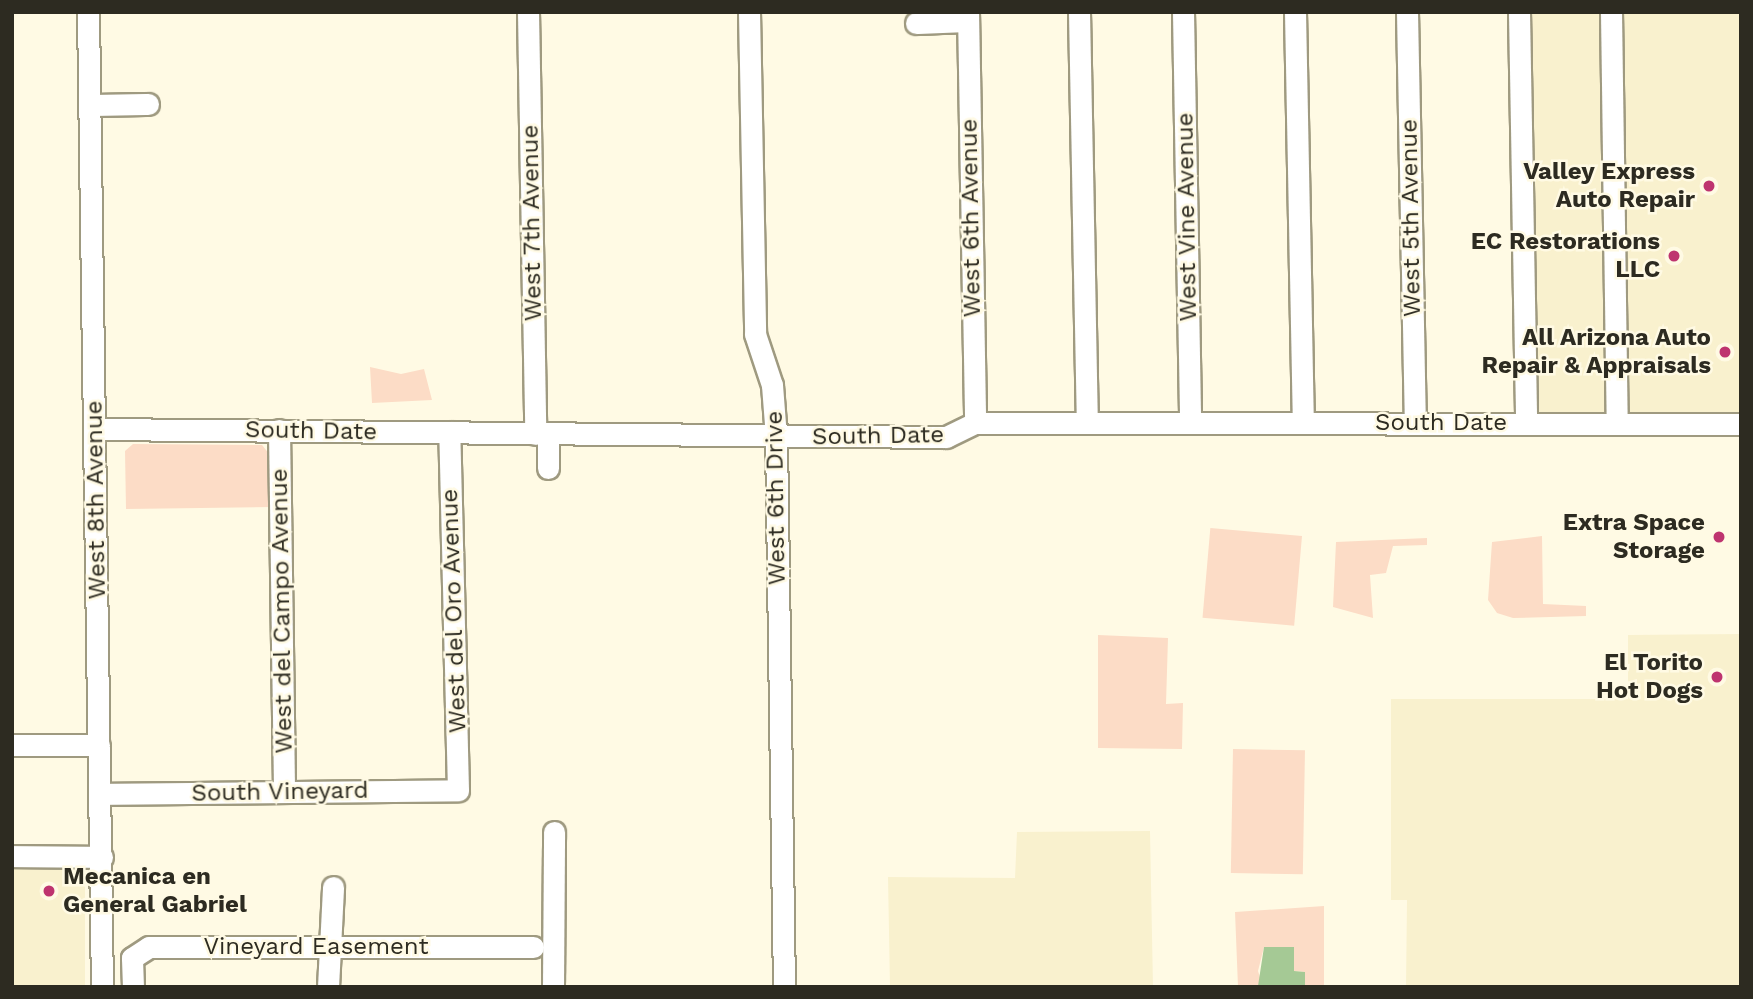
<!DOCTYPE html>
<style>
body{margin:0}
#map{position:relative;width:1753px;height:999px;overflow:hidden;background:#fffae4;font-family:"Work Sans",sans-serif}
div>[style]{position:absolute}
.built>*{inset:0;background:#f9f1ce;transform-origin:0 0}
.green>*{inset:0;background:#fcdcc6;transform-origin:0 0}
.water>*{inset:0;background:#a5c995}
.roads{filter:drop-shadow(2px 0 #9f9a80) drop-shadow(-2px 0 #9f9a80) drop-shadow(0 2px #9f9a80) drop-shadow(0 -2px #9f9a80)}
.minor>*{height:21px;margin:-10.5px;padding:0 10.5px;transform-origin:10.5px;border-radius:10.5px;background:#fff}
.dots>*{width:19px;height:19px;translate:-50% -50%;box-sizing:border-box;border:4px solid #fffae4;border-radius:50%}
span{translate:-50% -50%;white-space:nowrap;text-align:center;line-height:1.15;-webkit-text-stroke:5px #fffae4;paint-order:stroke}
.poi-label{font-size:24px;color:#2d2b21;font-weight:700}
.right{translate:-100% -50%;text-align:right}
.left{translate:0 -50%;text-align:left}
.street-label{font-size:24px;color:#2d2b21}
.frame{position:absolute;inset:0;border:14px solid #2d2b21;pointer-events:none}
</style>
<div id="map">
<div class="built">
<i style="left:1521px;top:12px;width:220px;height:403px"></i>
<i style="clip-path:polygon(1741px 634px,1741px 987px,1406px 987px,1407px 900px,1391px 900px,1391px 699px,1628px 699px,1628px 635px)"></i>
<i style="clip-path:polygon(1150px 831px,1153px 987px,890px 987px,888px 877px,1015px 878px,1017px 832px)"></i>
<i style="left:12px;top:859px;width:73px;height:128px"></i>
</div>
<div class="green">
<i style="clip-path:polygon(370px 367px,401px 374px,424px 369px,432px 400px,372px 403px)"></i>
<i style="clip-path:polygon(133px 444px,262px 445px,270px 455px,271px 507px,126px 509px,125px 451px)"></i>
<i style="left:1302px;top:536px;width:90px;height:92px;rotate:95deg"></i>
<i style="clip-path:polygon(1542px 536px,1543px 604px,1586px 606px,1586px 616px,1513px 618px,1497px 613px,1488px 600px,1492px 542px)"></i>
<i style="clip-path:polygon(1427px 538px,1427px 545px,1393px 546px,1386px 573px,1370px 575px,1373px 618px,1333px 607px,1336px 542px)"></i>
<i style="clip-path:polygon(1098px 635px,1168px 638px,1166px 704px,1183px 703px,1182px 749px,1098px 748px)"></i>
<i style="left:1233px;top:749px;width:72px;height:124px;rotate:1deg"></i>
<i style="clip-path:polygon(1324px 906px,1324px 987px,1305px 987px,1305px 972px,1294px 971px,1294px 947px,1264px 947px,1258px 971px,1263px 987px,1238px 987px,1235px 912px)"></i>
</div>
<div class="water">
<i style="clip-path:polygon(1264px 947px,1294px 947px,1294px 971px,1305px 972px,1305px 987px,1258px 986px)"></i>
</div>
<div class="roads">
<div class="minor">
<i style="left:88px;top:12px;width:975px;rotate:89.18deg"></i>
<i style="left:528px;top:12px;width:422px;rotate:89deg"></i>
<i style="left:749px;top:12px;width:322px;rotate:88.9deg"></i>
<i style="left:755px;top:334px;width:54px;rotate:71.6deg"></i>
<i style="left:772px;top:385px;width:52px;rotate:85.6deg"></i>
<i style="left:776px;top:437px;width:550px;rotate:89.17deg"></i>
<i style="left:968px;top:12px;width:411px;rotate:89deg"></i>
<i style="left:1079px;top:12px;width:410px;rotate:88.9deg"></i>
<i style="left:1183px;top:12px;width:410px;rotate:89deg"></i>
<i style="left:1295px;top:12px;width:410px;rotate:88.9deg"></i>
<i style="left:1407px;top:12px;width:411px;rotate:88.9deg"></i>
<i style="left:1519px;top:12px;width:412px;rotate:89deg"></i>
<i style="left:1611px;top:12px;width:412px;rotate:89.2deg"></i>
<i style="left:916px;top:23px;width:52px;rotate:-2.2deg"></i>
<i style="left:90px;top:105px;width:58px;rotate:-1deg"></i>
<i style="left:96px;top:429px;width:850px;rotate:0.54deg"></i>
<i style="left:946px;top:437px;width:32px;rotate:-26deg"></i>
<i style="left:975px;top:423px;width:766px;rotate:0.07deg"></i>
<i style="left:279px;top:430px;width:362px;rotate:89.2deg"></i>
<i style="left:548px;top:434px;width:34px;rotate:90deg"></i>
<i style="left:12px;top:745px;width:87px"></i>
<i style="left:101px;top:794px;width:357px;rotate:-0.6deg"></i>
<i style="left:458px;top:790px;width:358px;rotate:-91.4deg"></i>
<i style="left:12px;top:856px;width:90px;rotate:0.6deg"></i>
<i style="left:133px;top:987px;width:29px;rotate:-92deg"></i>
<i style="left:132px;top:958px;width:20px;rotate:-33deg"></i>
<i style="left:149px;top:947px;width:384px"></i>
<i style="left:328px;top:987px;width:100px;rotate:-87.1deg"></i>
<i style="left:553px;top:987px;width:155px;rotate:-89.6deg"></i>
</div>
</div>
<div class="dots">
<i style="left:1709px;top:186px;background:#be346f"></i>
<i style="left:1674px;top:256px;background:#be346f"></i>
<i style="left:1725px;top:352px;background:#be346f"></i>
<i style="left:1719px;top:537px;background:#be346f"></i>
<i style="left:1717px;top:677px;background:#be346f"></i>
<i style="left:49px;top:891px;background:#be346f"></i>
</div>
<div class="poi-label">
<span class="right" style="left:1695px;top:186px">Valley Express<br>Auto Repair</span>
<span class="right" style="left:1660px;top:256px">EC Restorations<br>LLC</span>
<span class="right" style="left:1711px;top:352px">All Arizona Auto<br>Repair &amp; Appraisals</span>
<span class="right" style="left:1705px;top:537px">Extra Space<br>Storage</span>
<span class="right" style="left:1703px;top:677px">El Torito<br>Hot Dogs</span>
<span class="left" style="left:63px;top:891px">Mecanica en<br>General Gabriel</span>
</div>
<div class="street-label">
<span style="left:1187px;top:217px;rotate:-91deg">West Vine Avenue</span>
<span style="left:971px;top:218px;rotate:-91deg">West 6th Avenue</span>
<span style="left:1411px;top:218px;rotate:-91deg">West 5th Avenue</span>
<span style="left:532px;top:223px;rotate:-91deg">West 7th Avenue</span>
<span style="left:1441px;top:423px">South Date</span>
<span style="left:311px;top:431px;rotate:1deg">South Date</span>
<span style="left:878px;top:436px;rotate:-1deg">South Date</span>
<span style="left:776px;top:498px;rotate:-91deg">West 6th Drive</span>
<span style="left:96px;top:500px;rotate:-91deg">West 8th Avenue</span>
<span style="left:282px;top:611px;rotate:-91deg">West del Campo Avenue</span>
<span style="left:454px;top:611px;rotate:-92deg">West del Oro Avenue</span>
<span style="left:280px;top:792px;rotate:-1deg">South Vineyard</span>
<span style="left:316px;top:947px">Vineyard Easement</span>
</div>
<div class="frame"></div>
</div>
